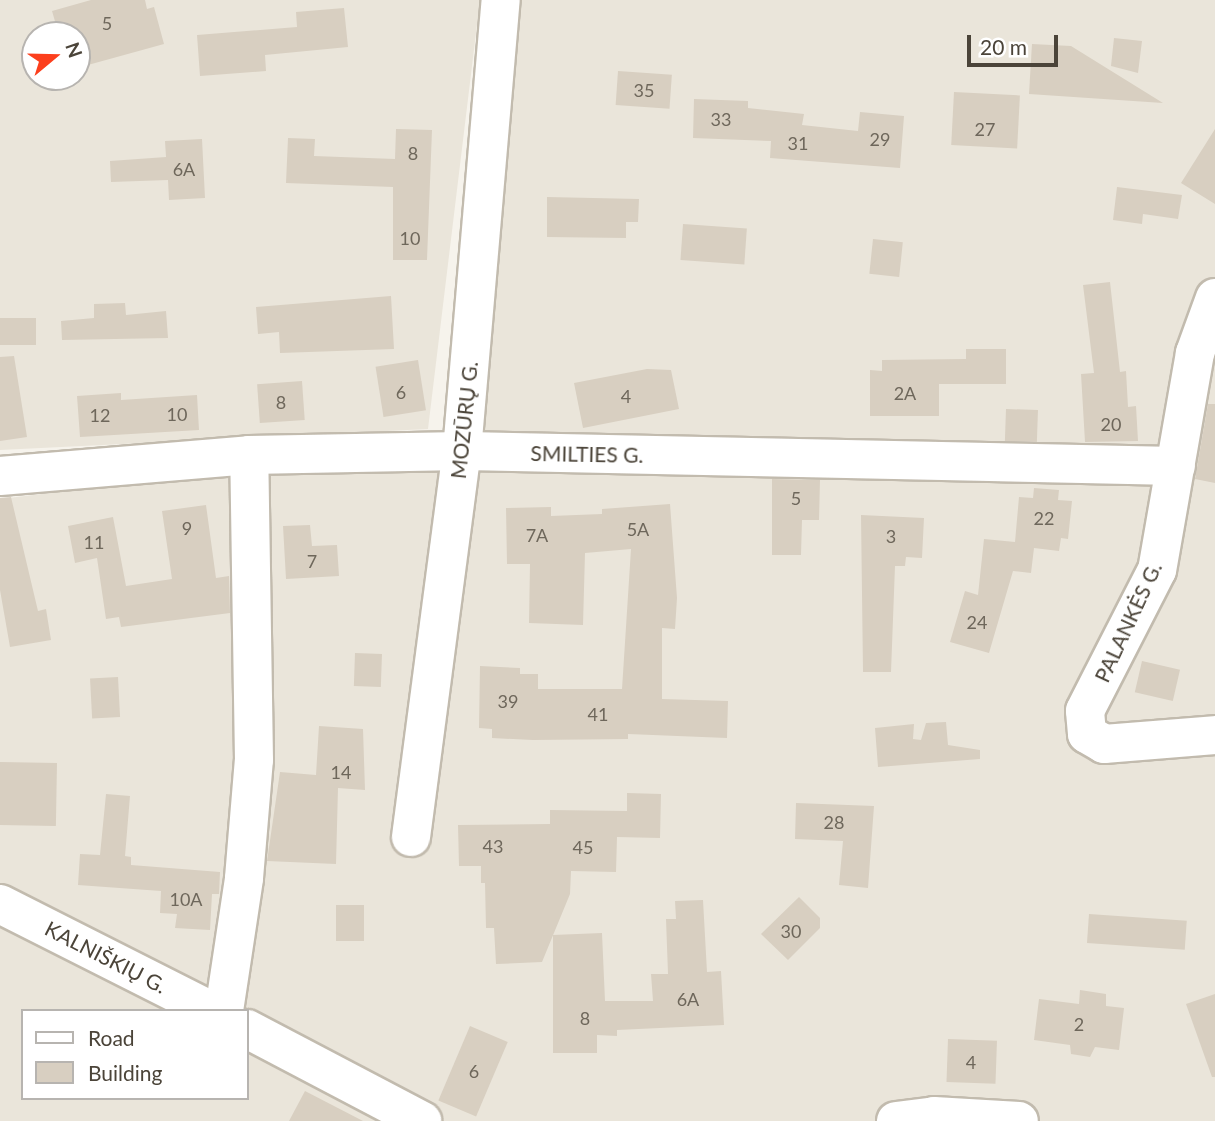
<!DOCTYPE html>
<meta charset="utf-8">
<style>
body{margin:0}
#map{position:relative;width:1215px;height:1121px;overflow:hidden;background:#f6f3ec;font-family:Lato,sans-serif}
div>[style]{position:absolute}
.residential>*{inset:0;background:#eae5da}
.building>*{inset:0;background:#d8cfc1;transform-origin:0 0}
.roads{filter:drop-shadow(2px 0 #c2bbae) drop-shadow(-2px 0 #c2bbae) drop-shadow(0 2px #c2bbae) drop-shadow(0 -2px #c2bbae)}
.minor>*{height:38px;margin:-19px;padding:0 19px;transform-origin:19px;border-radius:19px;background:#fff}
span{translate:-50% -50%;white-space:nowrap;text-align:center;line-height:1.15;-webkit-text-stroke:5px #fff;paint-order:stroke}
.number-label{font-size:18px;color:#6e675b}
.number-label span{-webkit-text-stroke-width:0}
.street-label{font-size:21px;color:#4b4439}
.legend{position:absolute;left:21px;top:1009px;width:228px;height:91px;box-sizing:border-box;background:#fff;border:2px solid #b7b4b0;margin:0;padding:9px 12px;list-style:none;font-size:21px;color:#4b4439}
.legend li{display:flex;align-items:center;gap:14px;height:35px}
.legend b{width:35px;border:2px solid #b7b4b0}
.north{position:absolute;left:21px;top:21px;width:70px;height:70px;box-sizing:border-box;background:#fff;border:2px solid #b7b4b0;border-radius:50%;rotate:71deg;font-size:19px;font-weight:700;line-height:28px;text-align:center;color:#4b4439}
.north::after{content:'';display:block;margin:auto;width:24px;height:32px;background:#fc3f1d;clip-path:polygon(50% 0,100% 100%,50% 72%,0 100%)}
.scale{position:absolute;left:967px;top:35px;width:91px;height:32px;box-sizing:border-box;border:4px solid #4b4439;border-top:0;padding-left:9px;font-size:21px;line-height:24px;white-space:nowrap;color:#4b4439;-webkit-text-stroke:5px #fff;paint-order:stroke}
</style>
<div id="map">
<div class="residential">
<i style="clip-path:polygon(evenodd,0 0,480px 0,428px 429px,0 450px,0 0,35px 35px,77px 35px,77px 77px,35px 77px,35px 35px)"></i>
<i style="clip-path:polygon(evenodd,516px 0,1215px 0,1215px 1121px,0 1121px,0 499px,274px 466px,477px 468px,516px 0,23px 1011px,247px 1011px,247px 1098px,23px 1098px,23px 1011px)"></i>
</div>
<div class="building">
<i style="clip-path:polygon(91px 0,145px 0,147px 9px,154px 7px,164px 44px,77px 68px,77px 35px,59px 35px,52px 11px)"></i>
<i style="clip-path:polygon(344px 8px,348px 47px,265px 55px,266px 71px,200px 76px,197px 35px,297px 27px,296px 12px)"></i>
<i style="clip-path:polygon(1114px 38px,1142px 41px,1138px 73px,1111px 66px)"></i>
<i style="clip-path:polygon(1032px 44px,1071px 46px,1163px 103px,1029px 94px)"></i>
<i style="left:618px;top:71px;width:54px;height:34px;rotate:4deg"></i>
<i style="left:954px;top:92px;width:66px;height:53px;rotate:3deg"></i>
<i style="clip-path:polygon(694px 99px,748px 101px,748px 108px,804px 114px,802px 125px,858px 131px,860px 112px,904px 116px,900px 168px,770px 158px,771px 141px,693px 138px)"></i>
<i style="clip-path:polygon(396px 129px,432px 130px,427px 260px,393px 260px,393px 187px,286px 183px,288px 138px,315px 139px,314px 156px,395px 159px)"></i>
<i style="clip-path:polygon(1215px 129px,1215px 204px,1181px 183px)"></i>
<i style="clip-path:polygon(202px 139px,205px 198px,169px 200px,168px 180px,111px 182px,110px 161px,166px 157px,165px 141px)"></i>
<i style="clip-path:polygon(1117px 187px,1182px 195px,1178px 219px,1143px 214px,1142px 224px,1113px 220px)"></i>
<i style="clip-path:polygon(547px 197px,639px 199px,638px 222px,626px 222px,626px 238px,547px 237px)"></i>
<i style="left:683px;top:224px;width:64px;height:36px;rotate:4deg"></i>
<i style="left:873px;top:239px;width:30px;height:35px;rotate:6deg"></i>
<i style="clip-path:polygon(1110px 282px,1120px 372px,1126px 371px,1128px 407px,1136px 406px,1138px 441px,1085px 442px,1081px 374px,1094px 373px,1083px 285px)"></i>
<i style="clip-path:polygon(391px 296px,394px 349px,280px 353px,279px 332px,258px 334px,256px 307px)"></i>
<i style="clip-path:polygon(125px 303px,126px 315px,166px 311px,168px 338px,62px 340px,61px 321px,94px 318px,94px 304px)"></i>
<i style="left:36px;top:318px;width:27px;height:36px;rotate:90deg"></i>
<i style="clip-path:polygon(966px 349px,1006px 349px,1006px 384px,939px 384px,939px 416px,870px 416px,870px 370px,882px 371px,882px 360px,966px 359px)"></i>
<i style="clip-path:polygon(14px 356px,27px 437px,0 441px,0 357px)"></i>
<i style="left:418px;top:360px;width:51px;height:43px;rotate:81deg"></i>
<i style="clip-path:polygon(647px 369px,671px 370px,679px 409px,583px 428px,574px 383px)"></i>
<i style="left:302px;top:381px;width:39px;height:45px;rotate:86deg"></i>
<i style="clip-path:polygon(121px 393px,121px 400px,197px 395px,199px 430px,80px 437px,77px 396px)"></i>
<i style="clip-path:polygon(1208px 404px,1215px 404px,1215px 483px,1195px 479px)"></i>
<i style="left:1006px;top:409px;width:32px;height:32px;rotate:2deg"></i>
<i style="clip-path:polygon(772px 479px,820px 480px,819px 520px,802px 520px,801px 555px,772px 555px)"></i>
<i style="clip-path:polygon(1034px 488px,1059px 490px,1058px 500px,1072px 501px,1068px 539px,1061px 538px,1059px 551px,1034px 548px,1031px 573px,1013px 571px,989px 653px,950px 642px,965px 591px,978px 595px,984px 539px,1015px 542px,1019px 497px,1033px 498px)"></i>
<i style="clip-path:polygon(11px 497px,38px 611px,46px 609px,51px 640px,10px 647px,0 590px,0 498px)"></i>
<i style="clip-path:polygon(670px 504px,677px 598px,675px 629px,662px 628px,662px 699px,728px 701px,727px 738px,628px 734px,628px 739px,533px 740px,492px 738px,492px 729px,479px 728px,480px 666px,520px 668px,520px 674px,538px 674px,538px 689px,622px 689px,631px 549px,585px 553px,583px 625px,529px 623px,530px 564px,507px 564px,506px 508px,551px 507px,551px 516px,602px 514px,602px 509px)"></i>
<i style="clip-path:polygon(206px 505px,216px 578px,229px 576px,230px 613px,121px 627px,119px 617px,106px 619px,97px 558px,75px 563px,68px 526px,113px 517px,126px 586px,172px 579px,162px 511px)"></i>
<i style="clip-path:polygon(861px 515px,924px 518px,922px 558px,906px 557px,905px 566px,895px 566px,891px 672px,863px 672px)"></i>
<i style="clip-path:polygon(310px 525px,312px 546px,337px 545px,339px 576px,286px 579px,283px 526px)"></i>
<i style="left:355px;top:653px;width:27px;height:33px;rotate:2deg"></i>
<i style="left:1142px;top:661px;width:39px;height:32px;rotate:13deg"></i>
<i style="left:118px;top:677px;width:40px;height:28px;rotate:87deg"></i>
<i style="clip-path:polygon(946px 722px,948px 745px,980px 750px,980px 759px,878px 767px,875px 728px,914px 724px,913px 739px,921px 740px,926px 723px)"></i>
<i style="clip-path:polygon(319px 726px,363px 729px,365px 790px,338px 788px,336px 864px,267px 861px,280px 772px,316px 775px)"></i>
<i style="left:0;top:762px;width:57px;height:63px;rotate:1deg"></i>
<i style="clip-path:polygon(627px 793px,661px 794px,660px 838px,617px 837px,616px 872px,571px 871px,570px 894px,542px 962px,496px 964px,494px 928px,486px 928px,485px 883px,481px 883px,481px 866px,459px 866px,458px 825px,550px 824px,550px 810px,627px 811px)"></i>
<i style="clip-path:polygon(106px 794px,130px 796px,125px 856px,131px 857px,131px 865px,220px 872px,219px 894px,212px 894px,210px 930px,175px 928px,177px 914px,160px 913px,161px 891px,78px 885px,80px 854px,100px 855px)"></i>
<i style="clip-path:polygon(796px 803px,874px 806px,868px 888px,839px 885px,843px 841px,795px 839px)"></i>
<i style="clip-path:polygon(799px 897px,820px 918px,820px 928px,788px 960px,761px 934px)"></i>
<i style="clip-path:polygon(703px 900px,707px 972px,721px 971px,724px 1025px,617px 1030px,617px 1036px,597px 1035px,597px 1053px,553px 1053px,553px 935px,602px 933px,605px 1001px,653px 1001px,651px 974px,668px 974px,666px 919px,676px 919px,675px 901px)"></i>
<i style="left:336px;top:905px;width:28px;height:36px"></i>
<i style="left:1089px;top:914px;width:98px;height:29px;rotate:4deg"></i>
<i style="clip-path:polygon(1080px 990px,1106px 994px,1106px 1006px,1124px 1008px,1119px 1050px,1095px 1047px,1090px 1057px,1071px 1054px,1070px 1045px,1034px 1040px,1039px 999px,1079px 1004px)"></i>
<i style="clip-path:polygon(1215px 994px,1215px 1077px,1212px 1077px,1186px 1004px)"></i>
<i style="left:470px;top:1026px;width:41px;height:81px;rotate:23deg"></i>
<i style="left:948px;top:1039px;width:49px;height:43px;rotate:2deg"></i>
<i style="clip-path:polygon(305px 1091px,363px 1121px,289px 1121px)"></i>
</div>
<div class="roads">
<div class="minor">
<i style="left:1215px;top:298px;width:59px;rotate:110deg"></i>
<i style="left:1195px;top:353px;width:220px;rotate:99.9deg"></i>
<i style="left:1157px;top:570px;width:158px;rotate:117.1deg"></i>
<i style="left:1085px;top:711px;width:23px;rotate:85deg"></i>
<i style="left:1087px;top:734px;width:20px;rotate:30deg"></i>
<i style="left:1104px;top:744px;width:111px;rotate:-4.6deg"></i>
<i style="left:0;top:476px;width:250px;rotate:-4.8deg"></i>
<i style="left:249px;top:455px;width:213px;rotate:-1.1deg"></i>
<i style="left:462px;top:451px;width:714px;rotate:1.2deg"></i>
<i style="left:411px;top:837px;width:389px;rotate:-82.5deg"></i>
<i style="left:462px;top:451px;width:453px;rotate:-85.1deg"></i>
<i style="left:0;top:904px;width:237px;rotate:26.8deg"></i>
<i style="left:224px;top:1011px;width:134px;rotate:-81.4deg"></i>
<i style="left:244px;top:878px;width:118px;rotate:-85.2deg"></i>
<i style="left:254px;top:760px;width:305px;rotate:-90.9deg"></i>
<i style="left:247px;top:1029px;width:198px;rotate:27.7deg"></i>
<i style="left:896px;top:1121px;width:38px;rotate:-7deg"></i>
<i style="left:934px;top:1116px;width:85px;rotate:3.4deg"></i>
</div>
</div>
<div class="number-label">
<span style="left:107px;top:23px">5</span>
<span style="left:644px;top:90px">35</span>
<span style="left:721px;top:119px">33</span>
<span style="left:985px;top:129px">27</span>
<span style="left:880px;top:139px">29</span>
<span style="left:798px;top:143px">31</span>
<span style="left:413px;top:153px">8</span>
<span style="left:184px;top:169px">6A</span>
<span style="left:410px;top:238px">10</span>
<span style="left:401px;top:392px">6</span>
<span style="left:905px;top:393px">2A</span>
<span style="left:626px;top:396px">4</span>
<span style="left:281px;top:402px">8</span>
<span style="left:177px;top:414px">10</span>
<span style="left:100px;top:415px">12</span>
<span style="left:1111px;top:424px">20</span>
<span style="left:796px;top:498px">5</span>
<span style="left:1044px;top:518px">22</span>
<span style="left:187px;top:528px">9</span>
<span style="left:638px;top:529px">5A</span>
<span style="left:537px;top:535px">7A</span>
<span style="left:891px;top:536px">3</span>
<span style="left:94px;top:542px">11</span>
<span style="left:312px;top:561px">7</span>
<span style="left:977px;top:622px">24</span>
<span style="left:508px;top:701px">39</span>
<span style="left:598px;top:714px">41</span>
<span style="left:341px;top:772px">14</span>
<span style="left:834px;top:822px">28</span>
<span style="left:493px;top:846px">43</span>
<span style="left:583px;top:847px">45</span>
<span style="left:186px;top:899px">10A</span>
<span style="left:791px;top:931px">30</span>
<span style="left:688px;top:999px">6A</span>
<span style="left:585px;top:1018px">8</span>
<span style="left:1079px;top:1024px">2</span>
<span style="left:971px;top:1062px">4</span>
<span style="left:474px;top:1071px">6</span>
</div>
<div class="street-label">
<span style="left:464px;top:420px;rotate:-84deg">MOZŪRŲ G.</span>
<span style="left:587px;top:454px;rotate:1deg">SMILTIES G.</span>
<span style="left:1128px;top:622px;rotate:-65deg">PALANKĖS G.</span>
<span style="left:106px;top:957px;rotate:27deg">KALNIŠKIŲ G.</span>
</div>
<ul class="legend">
<li><b style="height:9px;background:#fff"></b>Road</li>
<li><b style="height:19px;background:#d8cfc1"></b>Building</li>
</ul>
<div class="north">N</div>
<div class="scale">20 m</div>
</div>
